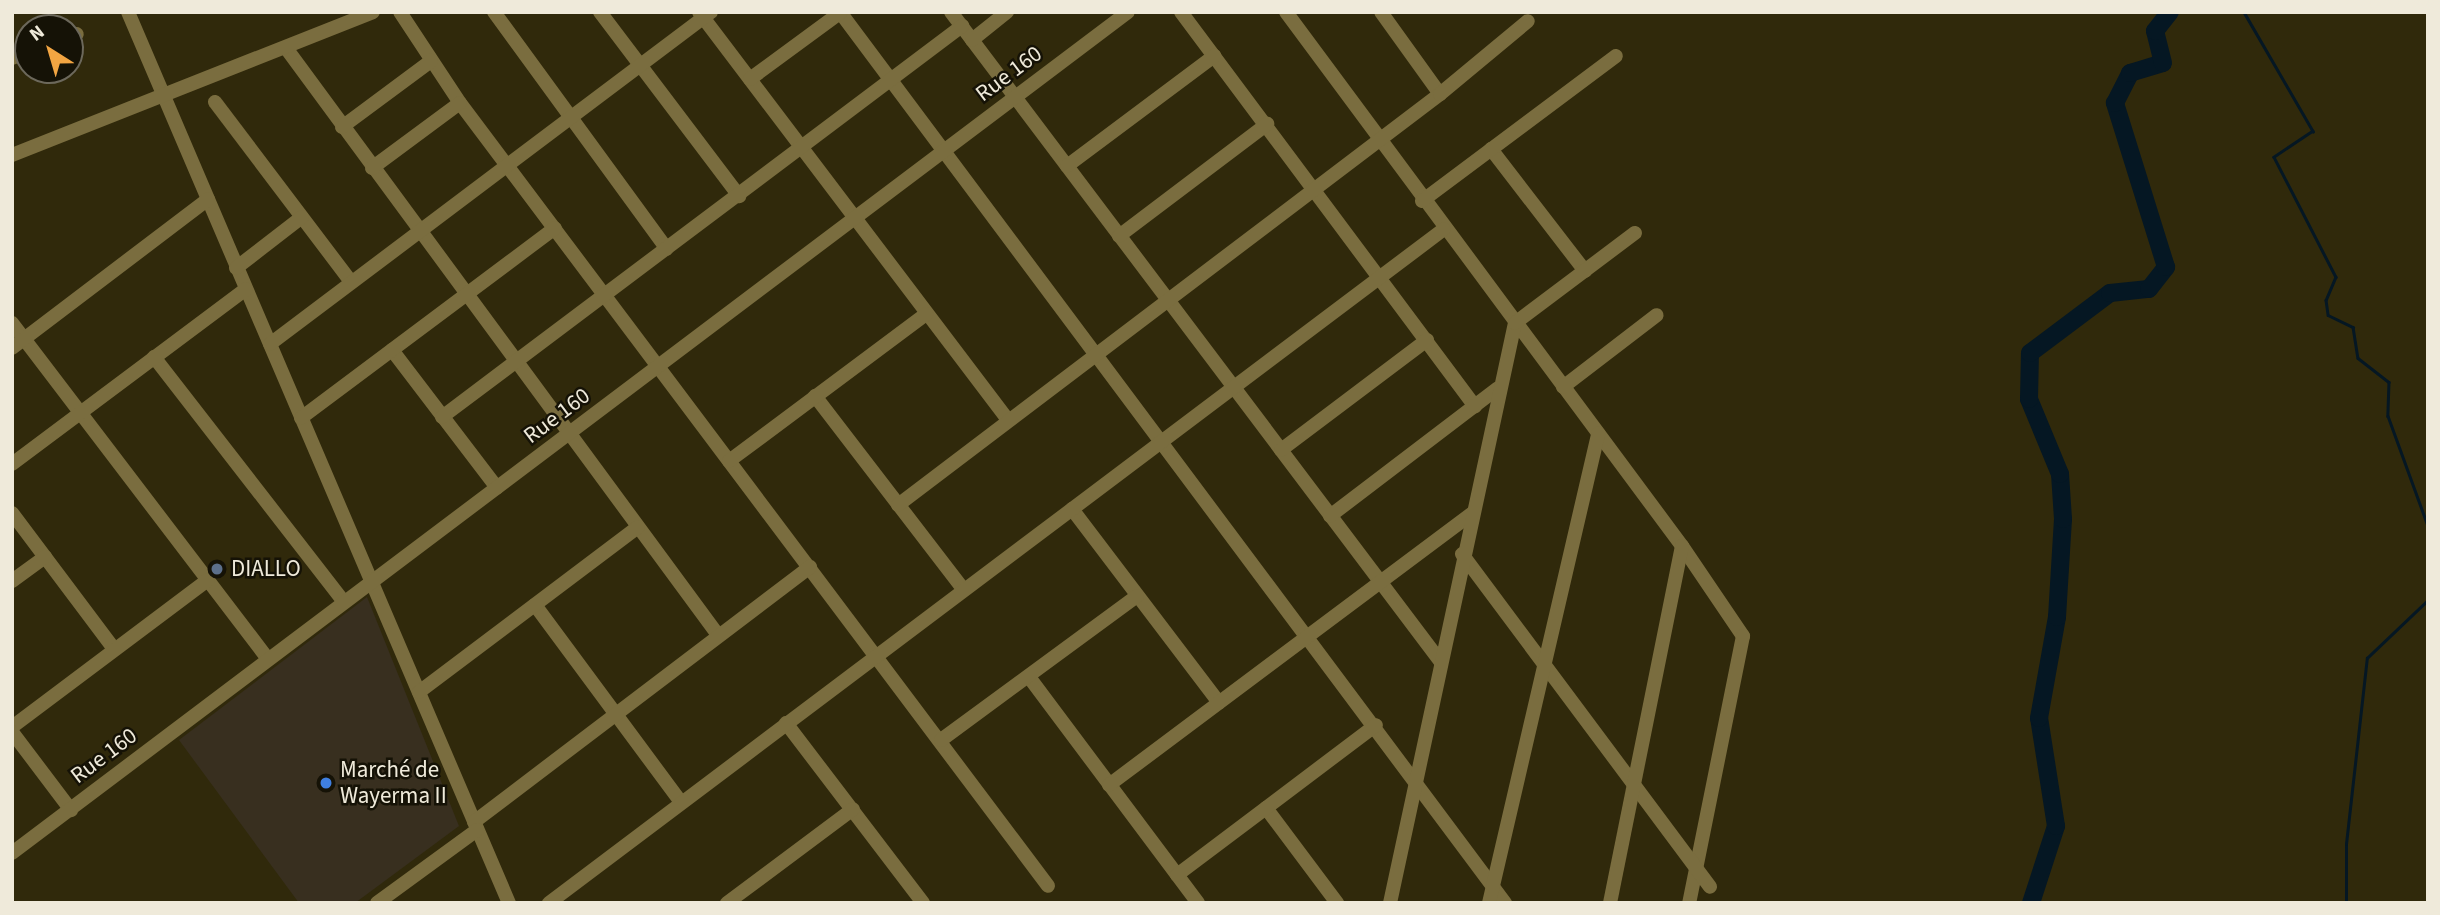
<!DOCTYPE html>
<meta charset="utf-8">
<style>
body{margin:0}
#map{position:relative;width:2440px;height:915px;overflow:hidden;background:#30290b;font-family:"Source Sans 3",sans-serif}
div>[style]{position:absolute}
.commercial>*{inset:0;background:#382f1f}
.stream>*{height:2.5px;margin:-1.25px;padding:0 1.25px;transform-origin:1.25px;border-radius:1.25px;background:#051723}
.river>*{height:18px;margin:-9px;padding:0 9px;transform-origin:9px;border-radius:9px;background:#051723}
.minor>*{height:14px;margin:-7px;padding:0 7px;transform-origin:7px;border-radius:7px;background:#7a6d3f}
.dots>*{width:19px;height:19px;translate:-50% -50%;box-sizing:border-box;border:4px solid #151206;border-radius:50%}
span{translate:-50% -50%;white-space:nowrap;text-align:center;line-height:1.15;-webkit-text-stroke:5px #151206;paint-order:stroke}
.street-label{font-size:23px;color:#efeada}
.poi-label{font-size:23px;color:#efeada}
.left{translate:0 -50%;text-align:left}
.frame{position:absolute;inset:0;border:14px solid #efeada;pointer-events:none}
.north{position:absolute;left:14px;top:14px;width:70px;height:70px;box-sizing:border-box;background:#151206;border:2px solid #6c685b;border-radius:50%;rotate:323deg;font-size:19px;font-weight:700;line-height:28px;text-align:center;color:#efeada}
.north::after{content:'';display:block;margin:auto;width:24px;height:32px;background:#f2a542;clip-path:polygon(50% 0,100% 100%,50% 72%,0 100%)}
</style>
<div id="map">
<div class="commercial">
<i style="clip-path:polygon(367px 597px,459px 826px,355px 903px,299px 903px,179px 740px)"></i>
</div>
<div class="stream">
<i style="left:2244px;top:12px;width:138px;rotate:59.9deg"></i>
<i style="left:2313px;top:131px;width:47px;rotate:146.3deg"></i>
<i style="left:2274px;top:157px;width:135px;rotate:62.7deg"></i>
<i style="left:2336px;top:277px;width:25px;rotate:113deg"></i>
<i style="left:2326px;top:300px;width:15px;rotate:82deg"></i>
<i style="left:2328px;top:315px;width:28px;rotate:26deg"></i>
<i style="left:2353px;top:327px;width:31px;rotate:81deg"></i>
<i style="left:2358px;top:358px;width:39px;rotate:38deg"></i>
<i style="left:2389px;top:382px;width:34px;rotate:92deg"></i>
<i style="left:2388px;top:416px;width:117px;rotate:70deg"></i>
<i style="left:2346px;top:903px;width:59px;rotate:-90deg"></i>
<i style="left:2346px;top:844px;width:187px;rotate:-83.6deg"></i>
<i style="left:2367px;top:658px;width:84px;rotate:-43.6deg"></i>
</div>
<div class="river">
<i style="left:2031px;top:903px;width:81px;rotate:-72deg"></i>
<i style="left:2056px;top:826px;width:109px;rotate:-98.9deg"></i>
<i style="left:2039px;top:718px;width:103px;rotate:-79.9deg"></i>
<i style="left:2057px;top:617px;width:98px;rotate:-86.5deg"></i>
<i style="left:2063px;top:519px;width:45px;rotate:-93.8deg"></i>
<i style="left:2060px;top:474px;width:81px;rotate:-112.5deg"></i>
<i style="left:2029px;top:399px;width:46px;rotate:-88.8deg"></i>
<i style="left:2030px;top:353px;width:100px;rotate:-36.9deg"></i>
<i style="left:2110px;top:293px;width:39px;rotate:-6deg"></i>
<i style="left:2149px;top:289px;width:28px;rotate:-52deg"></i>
<i style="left:2166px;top:267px;width:172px;rotate:-107.3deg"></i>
<i style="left:2115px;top:103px;width:34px;rotate:-63deg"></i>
<i style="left:2130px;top:73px;width:34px;rotate:-17deg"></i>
<i style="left:2163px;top:63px;width:33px;rotate:-104deg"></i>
<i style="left:2155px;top:31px;width:24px;rotate:-52deg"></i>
</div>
<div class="minor">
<i style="left:128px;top:12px;width:969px;rotate:66.85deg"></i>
<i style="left:400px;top:12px;width:109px;rotate:56.6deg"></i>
<i style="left:460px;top:103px;width:979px;rotate:53.09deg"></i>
<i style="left:494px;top:12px;width:293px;rotate:53.9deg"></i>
<i style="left:600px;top:12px;width:231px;rotate:52.9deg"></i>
<i style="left:699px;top:12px;width:512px;rotate:52.86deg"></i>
<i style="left:840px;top:12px;width:1112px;rotate:53.26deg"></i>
<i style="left:951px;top:12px;width:813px;rotate:53deg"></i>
<i style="left:1181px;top:12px;width:492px;rotate:53.3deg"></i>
<i style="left:1286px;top:12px;width:665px;rotate:53.44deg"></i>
<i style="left:1682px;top:546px;width:109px;rotate:55.9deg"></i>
<i style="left:1743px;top:636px;width:272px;rotate:101.4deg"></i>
<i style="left:1381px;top:12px;width:101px;rotate:54.3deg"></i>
<i style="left:70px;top:36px;width:7px;rotate:-16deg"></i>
<i style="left:972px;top:40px;width:45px;rotate:-38.7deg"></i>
<i style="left:286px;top:48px;width:729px;rotate:53.65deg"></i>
<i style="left:12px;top:58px;width:17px;rotate:-21deg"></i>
<i style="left:750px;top:79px;width:112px;rotate:-36.3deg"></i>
<i style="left:215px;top:102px;width:226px;rotate:52.9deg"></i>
<i style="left:342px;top:127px;width:111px;rotate:-36.6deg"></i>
<i style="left:1491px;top:149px;width:154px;rotate:52.4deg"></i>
<i style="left:12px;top:155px;width:388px;rotate:-21.6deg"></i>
<i style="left:1067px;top:166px;width:184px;rotate:-36.8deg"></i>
<i style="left:372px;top:168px;width:109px;rotate:-36.5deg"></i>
<i style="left:1422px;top:201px;width:242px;rotate:-36.8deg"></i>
<i style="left:1119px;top:236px;width:186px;rotate:-37.1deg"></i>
<i style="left:236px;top:268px;width:83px;rotate:-37.7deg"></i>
<i style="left:12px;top:323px;width:422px;rotate:52.7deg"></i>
<i style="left:270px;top:344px;width:552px;rotate:-36.97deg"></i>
<i style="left:12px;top:348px;width:246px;rotate:-37.2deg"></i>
<i style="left:392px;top:350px;width:173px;rotate:52.7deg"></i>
<i style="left:154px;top:357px;width:310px;rotate:52.2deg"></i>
<i style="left:1563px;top:387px;width:118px;rotate:-37.5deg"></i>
<i style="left:815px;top:396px;width:243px;rotate:52.5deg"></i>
<i style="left:442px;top:417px;width:651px;rotate:-36.94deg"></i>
<i style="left:301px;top:418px;width:317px;rotate:-36.8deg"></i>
<i style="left:1281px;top:450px;width:183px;rotate:-37deg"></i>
<i style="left:729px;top:461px;width:246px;rotate:-36.7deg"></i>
<i style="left:12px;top:464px;width:292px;rotate:-36.8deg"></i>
<i style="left:898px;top:505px;width:680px;rotate:-37.17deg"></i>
<i style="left:1440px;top:94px;width:114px;rotate:-39.7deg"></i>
<i style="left:1072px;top:509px;width:243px;rotate:52.8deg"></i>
<i style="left:12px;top:513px;width:170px;rotate:53.1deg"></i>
<i style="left:1330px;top:516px;width:210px;rotate:-37.3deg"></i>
<i style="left:1462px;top:554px;width:415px;rotate:53.3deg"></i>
<i style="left:12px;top:581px;width:41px;rotate:-36deg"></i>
<i style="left:535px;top:605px;width:245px;rotate:53.5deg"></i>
<i style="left:1029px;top:677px;width:282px;rotate:53.2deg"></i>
<i style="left:419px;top:692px;width:274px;rotate:-37deg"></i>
<i style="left:786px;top:723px;width:226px;rotate:52.7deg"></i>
<i style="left:12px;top:727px;width:245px;rotate:-36.9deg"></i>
<i style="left:12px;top:732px;width:98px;rotate:52.9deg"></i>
<i style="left:941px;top:740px;width:243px;rotate:-36.3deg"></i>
<i style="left:1109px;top:785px;width:454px;rotate:-36.8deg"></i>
<i style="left:1266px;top:808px;width:119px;rotate:53.2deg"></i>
<i style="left:474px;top:822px;width:422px;rotate:-37.2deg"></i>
<i style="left:12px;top:853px;width:1397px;rotate:-37deg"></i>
<i style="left:1177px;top:875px;width:249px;rotate:-37deg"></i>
<i style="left:377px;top:903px;width:124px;rotate:-36.1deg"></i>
<i style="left:549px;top:903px;width:1120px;rotate:-36.98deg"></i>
<i style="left:727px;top:903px;width:157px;rotate:-36.7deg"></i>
<i style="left:1390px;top:903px;width:593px;rotate:-77.84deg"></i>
<i style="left:1515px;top:323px;width:150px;rotate:-36.9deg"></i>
<i style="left:1489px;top:903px;width:482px;rotate:-76.9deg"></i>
<i style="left:1610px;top:903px;width:364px;rotate:-78.6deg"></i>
</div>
<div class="dots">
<i style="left:217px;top:569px;background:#5c6f8a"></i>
<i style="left:326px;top:783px;background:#3f7fe0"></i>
</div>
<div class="street-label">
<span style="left:1009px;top:74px;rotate:-37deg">Rue 160</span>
<span style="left:557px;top:416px;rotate:-37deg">Rue 160</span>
<span style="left:104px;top:756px;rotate:-37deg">Rue 160</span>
</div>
<div class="poi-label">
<span class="left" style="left:231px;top:569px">DIALLO</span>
<span class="left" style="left:340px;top:783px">Marché de<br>Wayerma II</span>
</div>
<div class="frame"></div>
<div class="north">N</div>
</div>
